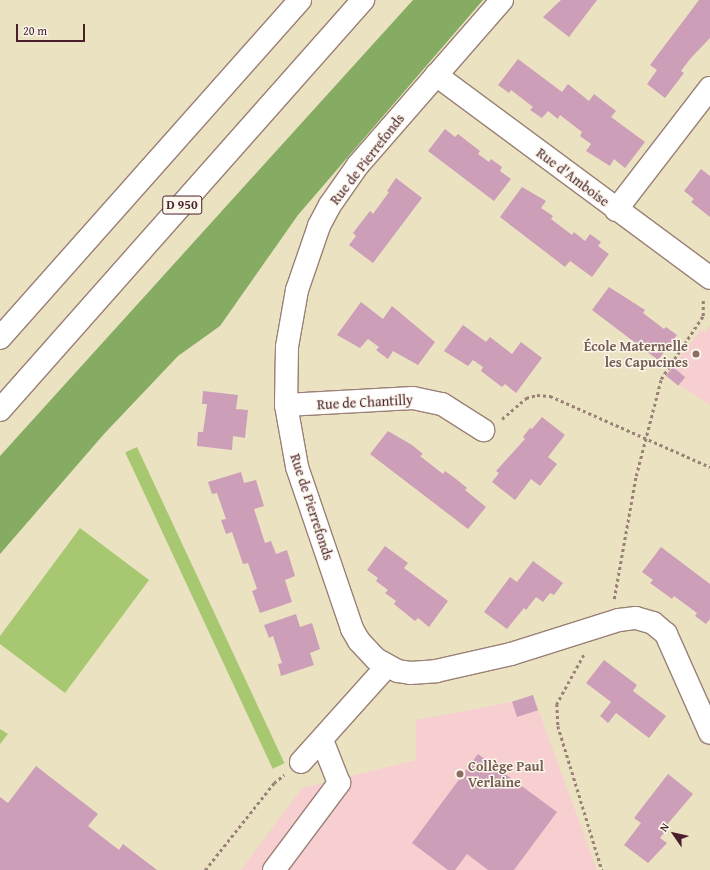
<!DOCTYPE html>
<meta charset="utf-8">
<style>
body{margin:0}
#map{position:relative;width:710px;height:870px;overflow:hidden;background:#ebe2c1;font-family:"Gentium Book Plus",serif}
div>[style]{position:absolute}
.built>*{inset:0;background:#f7cfd1}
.green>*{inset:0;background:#a7c870;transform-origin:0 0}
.forest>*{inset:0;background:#85ac62}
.building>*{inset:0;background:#cd9eb8;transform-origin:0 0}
.path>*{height:2.5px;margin-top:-1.25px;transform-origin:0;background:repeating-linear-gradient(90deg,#9a8076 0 3px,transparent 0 6px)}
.roads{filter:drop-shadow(1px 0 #9a8076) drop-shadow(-1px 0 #9a8076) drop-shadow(0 1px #9a8076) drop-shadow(0 -1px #9a8076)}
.minor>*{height:22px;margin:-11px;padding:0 11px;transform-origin:11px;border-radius:11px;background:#fff}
.highway>*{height:22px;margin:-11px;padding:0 11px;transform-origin:11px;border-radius:11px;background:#fff}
.dots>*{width:11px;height:11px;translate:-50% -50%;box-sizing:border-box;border:2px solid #fbf7ec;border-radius:50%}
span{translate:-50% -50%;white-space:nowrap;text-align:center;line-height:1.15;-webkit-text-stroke:3px #fbf7ec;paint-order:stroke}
.shield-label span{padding:1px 3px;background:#fbf7ec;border:1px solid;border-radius:3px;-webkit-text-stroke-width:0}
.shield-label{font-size:13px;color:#4a1f2b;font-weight:700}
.street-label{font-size:14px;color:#4a1f2b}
.education-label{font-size:14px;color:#785e54;font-weight:700}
.right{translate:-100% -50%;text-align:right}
.left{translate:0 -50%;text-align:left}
.north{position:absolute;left:654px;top:814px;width:40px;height:40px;-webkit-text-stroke:3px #fbf7ec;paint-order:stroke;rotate:304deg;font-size:11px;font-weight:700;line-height:16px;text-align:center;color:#4a1f2b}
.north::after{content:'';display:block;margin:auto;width:14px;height:18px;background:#4a1f2b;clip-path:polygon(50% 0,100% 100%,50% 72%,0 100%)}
.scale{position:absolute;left:16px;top:24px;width:69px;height:18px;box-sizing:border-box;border:2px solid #4a1f2b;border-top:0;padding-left:5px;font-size:12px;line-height:14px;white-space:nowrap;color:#4a1f2b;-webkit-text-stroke:3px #fbf7ec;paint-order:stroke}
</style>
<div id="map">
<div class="built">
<i style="clip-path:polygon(710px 325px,710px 405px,665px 376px,701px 330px,705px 332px)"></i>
<i style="clip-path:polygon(533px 695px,597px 870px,241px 870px,302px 788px,416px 760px,416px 720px,512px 702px)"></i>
</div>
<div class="green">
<i style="left:137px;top:447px;width:349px;height:13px;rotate:65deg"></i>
<i style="clip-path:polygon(80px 528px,149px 580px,65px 693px,0 644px,0 636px)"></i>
<i style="clip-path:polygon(0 729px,8px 734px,0 744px)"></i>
</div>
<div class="forest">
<i style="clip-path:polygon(413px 0,483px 0,298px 215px,220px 326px,178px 356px,104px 434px,0 554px,0 456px)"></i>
</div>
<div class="building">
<i style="clip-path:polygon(561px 0,597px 0,569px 37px,543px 17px)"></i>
<i style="clip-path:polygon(699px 0,710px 0,710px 38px,690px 59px,681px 71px,684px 73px,665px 98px,647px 84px,657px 70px,650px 65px)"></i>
<i style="clip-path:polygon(518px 59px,562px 92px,568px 84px,589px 101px,594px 94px,616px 111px,611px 117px,645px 142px,625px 168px,614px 159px,610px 166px,586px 151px,591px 144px,580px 136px,582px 132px,560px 115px,558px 119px,548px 111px,542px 118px,530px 110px,533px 107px,511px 90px,509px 93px,498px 85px)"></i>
<i style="clip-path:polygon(445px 129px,455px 137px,458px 134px,480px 151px,478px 154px,489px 162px,491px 159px,502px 167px,500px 171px,511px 179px,494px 201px,428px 151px)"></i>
<i style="clip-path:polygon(701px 169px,710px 176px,710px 217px,691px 202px,694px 199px,684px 191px)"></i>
<i style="clip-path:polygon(396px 178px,422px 198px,373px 263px,349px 245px,356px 236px,353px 233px,370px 211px,373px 214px,389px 192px,387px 191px)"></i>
<i style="clip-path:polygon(522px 187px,546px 201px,541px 208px,553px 216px,551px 219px,572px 235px,574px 232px,585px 241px,590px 234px,601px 242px,598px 246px,609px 254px,592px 277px,570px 261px,565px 267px,500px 217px)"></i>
<i style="clip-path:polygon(609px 287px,645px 310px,643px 313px,664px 329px,666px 327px,677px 335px,658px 360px,592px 310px)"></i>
<i style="clip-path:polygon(361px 302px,383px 319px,392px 306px,435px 342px,418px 365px,393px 351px,388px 359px,376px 350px,379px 347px,368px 339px,360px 348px,337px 335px)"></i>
<i style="clip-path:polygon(463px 325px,486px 342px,490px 337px,512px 354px,521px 342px,542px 358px,516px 393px,505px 384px,502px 387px,481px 371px,483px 367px,473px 360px,468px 366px,444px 351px)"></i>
<i style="left:673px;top:367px;width:16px;height:11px;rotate:40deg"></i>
<i style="clip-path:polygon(203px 391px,238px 395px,236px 409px,248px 410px,245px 438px,233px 436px,232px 450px,197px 446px,198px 432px,203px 432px,207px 404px,202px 404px)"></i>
<i style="clip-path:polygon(542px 417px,565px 435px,548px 457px,557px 464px,540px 486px,531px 479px,515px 500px,492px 482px,499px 473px,496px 471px,525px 439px,523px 437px,530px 428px,532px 429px)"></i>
<i style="clip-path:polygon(388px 431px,412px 445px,423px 454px,420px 456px,443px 474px,445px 471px,456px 479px,467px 488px,465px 490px,486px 507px,468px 529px,370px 454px)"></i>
<i style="clip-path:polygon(241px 472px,244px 483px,256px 480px,264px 506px,254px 509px,265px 543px,271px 541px,276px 554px,287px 550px,295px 576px,285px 580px,292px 602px,260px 613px,252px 591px,257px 589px,248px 563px,243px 564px,232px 532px,226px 534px,221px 520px,226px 519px,217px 493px,212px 494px,208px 482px)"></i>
<i style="clip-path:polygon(385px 546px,408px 563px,404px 568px,448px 601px,429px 627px,418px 618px,415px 621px,394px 604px,396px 601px,385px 593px,388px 590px,376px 581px,378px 578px,367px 570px)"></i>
<i style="clip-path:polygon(661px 547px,710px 584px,710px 619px,706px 624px,695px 616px,697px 613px,674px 596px,672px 599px,650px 583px,653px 580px,642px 572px)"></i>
<i style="clip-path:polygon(533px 561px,563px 583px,554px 595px,550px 593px,543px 602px,536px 597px,526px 610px,524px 608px,507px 629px,484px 612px,510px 577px,517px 582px)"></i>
<i style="clip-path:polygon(296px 614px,300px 627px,312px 623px,320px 649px,310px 653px,314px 665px,281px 676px,278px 664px,282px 663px,273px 636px,269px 638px,264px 625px)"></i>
<i style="clip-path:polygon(604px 660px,637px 685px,633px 691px,666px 716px,649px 738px,616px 713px,608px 723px,600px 716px,611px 702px,586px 683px)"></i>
<i style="left:533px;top:695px;width:16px;height:22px;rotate:72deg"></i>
<i style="clip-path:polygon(478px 754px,557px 812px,514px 870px,488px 870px,467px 854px,455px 870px,448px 870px,412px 843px)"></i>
<i style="clip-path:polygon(36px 766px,98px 814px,88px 826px,119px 850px,123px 844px,157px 870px,0 870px,0 797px,8px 803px)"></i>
<i style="clip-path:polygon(668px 774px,693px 794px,665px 827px,668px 828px,660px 838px,667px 843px,648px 863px,624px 845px,641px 823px,634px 818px)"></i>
</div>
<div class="path">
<i style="left:502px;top:419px;width:32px;rotate:-41deg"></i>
<i style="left:526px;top:398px;width:11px;rotate:-15deg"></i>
<i style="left:537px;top:395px;width:13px;rotate:4deg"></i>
<i style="left:550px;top:396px;width:175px;rotate:23.9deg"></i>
<i style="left:614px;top:599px;width:125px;rotate:-79.9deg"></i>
<i style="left:636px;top:476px;width:100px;rotate:-75.5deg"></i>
<i style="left:661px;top:379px;width:76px;rotate:-56.3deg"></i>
<i style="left:703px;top:316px;width:17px;rotate:-90deg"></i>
<i style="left:584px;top:655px;width:56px;rotate:118.9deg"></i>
<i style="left:557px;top:704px;width:22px;rotate:87deg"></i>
<i style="left:558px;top:726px;width:151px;rotate:73deg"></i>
<i style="left:205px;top:870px;width:111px;rotate:-51.6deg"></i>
<i style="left:274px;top:783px;width:13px;rotate:-39deg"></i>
</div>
<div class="roads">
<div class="minor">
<i style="left:502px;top:0;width:219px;rotate:131.1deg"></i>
<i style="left:358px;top:165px;width:49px;rotate:125deg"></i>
<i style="left:330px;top:205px;width:24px;rotate:118deg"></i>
<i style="left:319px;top:226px;width:68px;rotate:109deg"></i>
<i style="left:297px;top:290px;width:58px;rotate:100deg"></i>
<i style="left:287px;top:347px;width:58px;rotate:91deg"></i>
<i style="left:286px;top:405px;width:63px;rotate:79.9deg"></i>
<i style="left:297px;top:467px;width:171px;rotate:71.2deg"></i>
<i style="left:352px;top:629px;width:14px;rotate:60deg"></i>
<i style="left:359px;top:641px;width:25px;rotate:47deg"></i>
<i style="left:376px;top:659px;width:25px;rotate:29deg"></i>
<i style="left:398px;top:671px;width:12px;rotate:9deg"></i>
<i style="left:410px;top:673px;width:26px;rotate:-4deg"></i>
<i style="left:436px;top:671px;width:77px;rotate:-12.8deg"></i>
<i style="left:511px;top:654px;width:113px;rotate:-17.5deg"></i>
<i style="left:619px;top:620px;width:17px;rotate:-7deg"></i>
<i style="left:636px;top:618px;width:18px;rotate:16deg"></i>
<i style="left:653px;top:623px;width:17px;rotate:40deg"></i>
<i style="left:666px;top:634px;width:108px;rotate:66deg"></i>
<i style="left:436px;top:75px;width:341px;rotate:36.5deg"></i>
<i style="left:616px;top:210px;width:154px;rotate:-52.4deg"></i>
<i style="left:286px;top:405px;width:127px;rotate:-3.2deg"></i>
<i style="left:413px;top:398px;width:30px;rotate:12deg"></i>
<i style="left:442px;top:404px;width:49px;rotate:32.4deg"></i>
<i style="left:301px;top:762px;width:129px;rotate:-48.1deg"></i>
<i style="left:274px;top:870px;width:109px;rotate:-53.2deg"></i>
<i style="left:339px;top:783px;width:46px;rotate:-111.6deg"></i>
</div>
<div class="highway">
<i style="left:0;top:338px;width:452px;rotate:-48.4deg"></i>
<i style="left:0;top:410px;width:548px;rotate:-48.48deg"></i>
</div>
</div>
<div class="dots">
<i style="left:696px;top:354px;background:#8d6e63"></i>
<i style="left:460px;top:774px;background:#8d6e63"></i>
</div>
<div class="shield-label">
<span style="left:182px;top:205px">D 950</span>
</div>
<div class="street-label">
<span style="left:367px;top:159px;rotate:-52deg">Rue de Pierrefonds</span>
<span style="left:573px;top:177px;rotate:37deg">Rue d'Amboise</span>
<span style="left:365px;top:402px;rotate:-3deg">Rue de Chantilly</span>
<span style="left:312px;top:507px;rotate:72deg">Rue de Pierrefonds</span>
</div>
<div class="education-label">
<span class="right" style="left:688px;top:354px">École Maternelle<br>les Capucines</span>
<span class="left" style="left:468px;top:774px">Collège Paul<br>Verlaine</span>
</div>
<div class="north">N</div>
<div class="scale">20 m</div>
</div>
